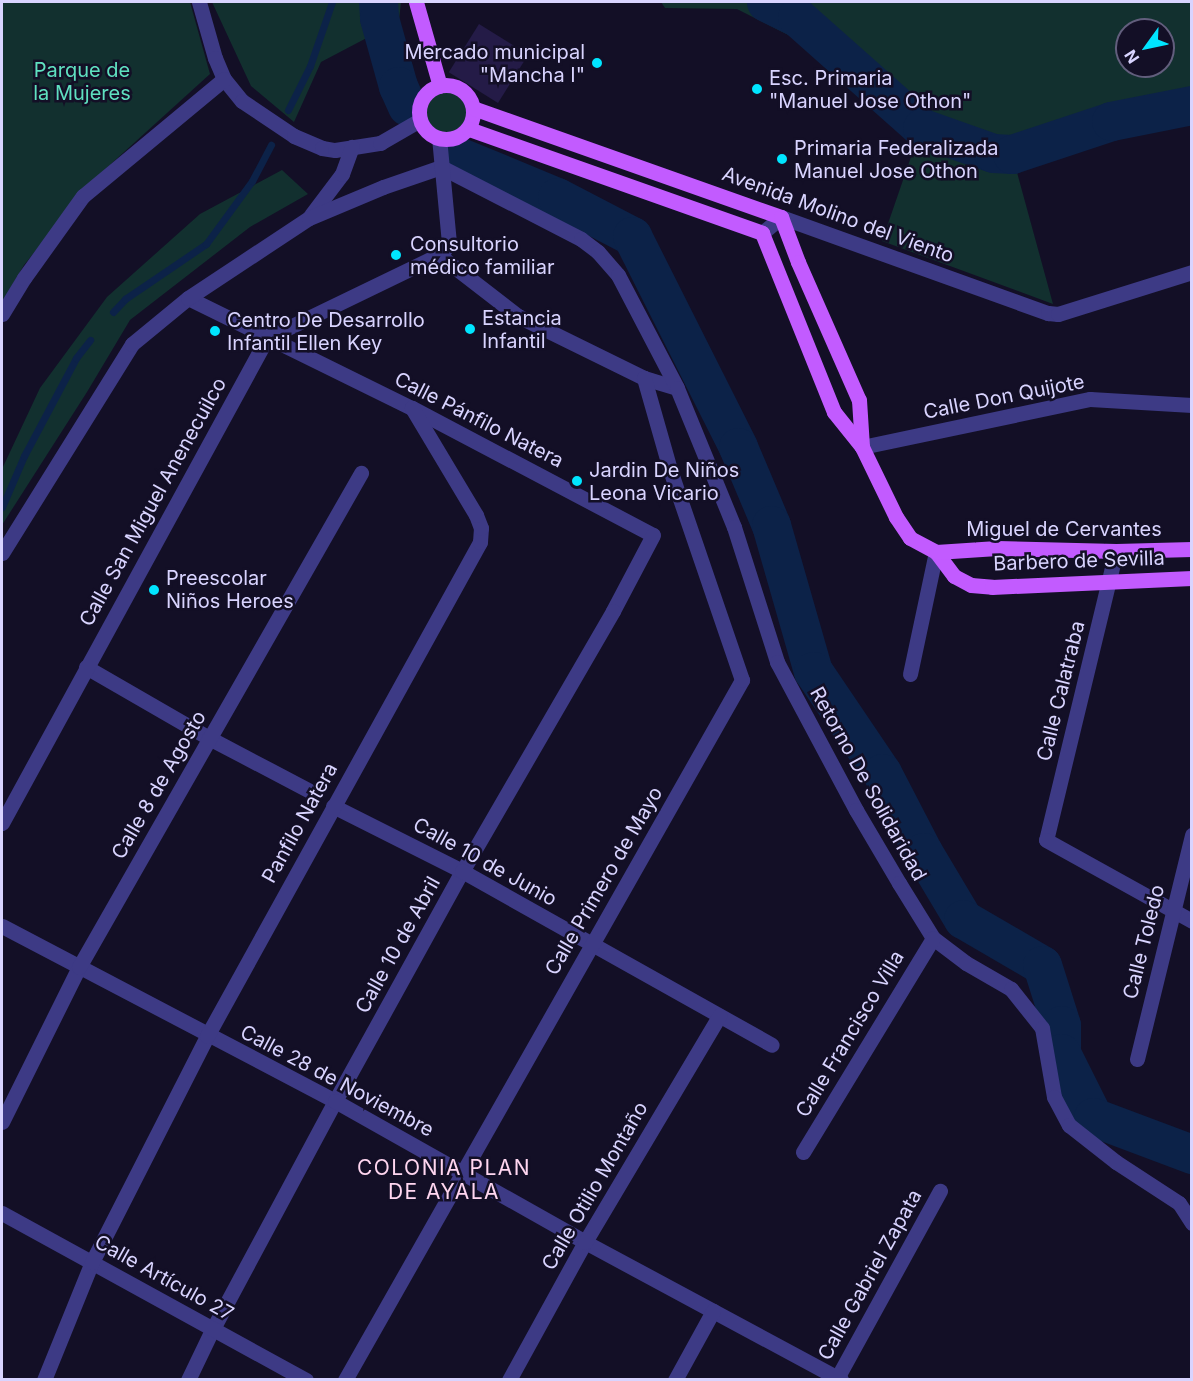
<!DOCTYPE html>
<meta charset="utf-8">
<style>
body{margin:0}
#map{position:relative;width:1193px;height:1381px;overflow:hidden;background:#130f26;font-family:Inter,sans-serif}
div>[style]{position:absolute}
.green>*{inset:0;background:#12302f}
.round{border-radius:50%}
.stream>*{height:7px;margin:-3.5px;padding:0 3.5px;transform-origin:3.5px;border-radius:3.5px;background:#0c2248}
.river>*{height:39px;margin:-19.5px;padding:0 19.5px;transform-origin:19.5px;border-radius:19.5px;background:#0c2248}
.building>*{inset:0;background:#241b47;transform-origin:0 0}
.minor>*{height:15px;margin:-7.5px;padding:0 7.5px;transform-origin:7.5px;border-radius:7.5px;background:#3d3a85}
.major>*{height:15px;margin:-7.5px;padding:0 7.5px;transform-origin:7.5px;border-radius:7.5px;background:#c25bff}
.major>.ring{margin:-7.5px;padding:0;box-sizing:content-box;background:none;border:15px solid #c25bff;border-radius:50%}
.dots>*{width:16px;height:16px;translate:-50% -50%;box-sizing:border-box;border:3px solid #130f26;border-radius:50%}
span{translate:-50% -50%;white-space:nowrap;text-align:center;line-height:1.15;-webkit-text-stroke:5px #130f26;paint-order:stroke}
.poi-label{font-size:20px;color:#d9d4ff}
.right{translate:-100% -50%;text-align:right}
.left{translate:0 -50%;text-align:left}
.park-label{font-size:20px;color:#5fe0c0}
.street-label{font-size:20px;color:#d9d4ff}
.neighbourhood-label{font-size:21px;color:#ffd6f0;letter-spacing:1.5px}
.frame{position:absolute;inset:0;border:3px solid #d9d4ff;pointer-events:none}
.north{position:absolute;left:1115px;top:18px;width:60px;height:60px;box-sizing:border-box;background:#130f26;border:2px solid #625e7d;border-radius:50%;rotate:237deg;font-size:16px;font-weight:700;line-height:24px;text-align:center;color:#d9d4ff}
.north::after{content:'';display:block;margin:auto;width:21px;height:27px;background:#00e5ff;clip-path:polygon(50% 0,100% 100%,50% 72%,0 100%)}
</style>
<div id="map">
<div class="green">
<i style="clip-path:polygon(2px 2px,190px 2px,210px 74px,91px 182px,24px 265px,2px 302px)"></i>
<i style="clip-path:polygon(212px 2px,401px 2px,399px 21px,321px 62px,294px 122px,251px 86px)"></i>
<i style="clip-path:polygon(evenodd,661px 2px,1191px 2px,1191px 105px,1117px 120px,1012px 154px,1053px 304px,882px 241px,921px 128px,820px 51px,737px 9px,665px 8px,661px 2px,1127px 30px,1163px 30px,1163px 66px,1127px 66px,1127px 30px)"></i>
<i class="round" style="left:423px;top:89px;width:46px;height:46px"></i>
<i style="clip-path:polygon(282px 170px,308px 194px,250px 227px,130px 320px,87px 392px,2px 525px,2px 469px,40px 388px,107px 297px,200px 214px)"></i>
</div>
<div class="stream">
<i style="left:288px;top:110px;width:49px;rotate:-63.4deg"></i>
<i style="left:310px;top:66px;width:68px;rotate:-71deg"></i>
<i style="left:113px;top:312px;width:18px;rotate:-47deg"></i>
<i style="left:125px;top:299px;width:98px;rotate:-34.2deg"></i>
<i style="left:206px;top:244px;width:78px;rotate:-53.9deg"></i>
<i style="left:252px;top:181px;width:41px;rotate:-62.2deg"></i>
<i style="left:2px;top:507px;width:56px;rotate:-66.7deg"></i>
<i style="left:24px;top:456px;width:111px;rotate:-62deg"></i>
<i style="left:76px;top:358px;width:23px;rotate:-52deg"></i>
</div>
<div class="river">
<i style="left:378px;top:2px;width:16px;rotate:86deg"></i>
<i style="left:379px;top:18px;width:71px;rotate:74.4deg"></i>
<i style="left:398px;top:86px;width:22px;rotate:66deg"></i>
<i style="left:766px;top:2px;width:34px;rotate:26deg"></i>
<i style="left:797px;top:17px;width:167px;rotate:41.6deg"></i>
<i style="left:922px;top:128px;width:75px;rotate:19.4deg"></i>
<i style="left:993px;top:153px;width:19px;rotate:3deg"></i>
<i style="left:1012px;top:154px;width:104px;rotate:-18.4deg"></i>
<i style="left:1111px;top:121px;width:83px;rotate:-11.2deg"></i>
<i style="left:455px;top:155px;width:110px;rotate:22.4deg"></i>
<i style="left:557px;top:197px;width:85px;rotate:27.5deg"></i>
<i style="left:632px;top:236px;width:236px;rotate:63.3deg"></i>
<i style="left:738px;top:447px;width:85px;rotate:67.1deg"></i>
<i style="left:771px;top:525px;width:152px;rotate:74deg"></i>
<i style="left:813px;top:671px;width:123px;rotate:55.9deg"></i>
<i style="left:882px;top:773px;width:89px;rotate:62.6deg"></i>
<i style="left:923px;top:852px;width:78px;rotate:59.2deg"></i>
<i style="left:963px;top:919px;width:91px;rotate:30.2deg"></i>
<i style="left:1042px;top:965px;width:63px;rotate:72.4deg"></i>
<i style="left:1061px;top:1025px;width:28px;rotate:90deg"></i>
<i style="left:1061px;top:1053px;width:72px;rotate:63.4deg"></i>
<i style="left:1093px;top:1117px;width:106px;rotate:20.5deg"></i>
</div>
<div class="building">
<i style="left:479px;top:24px;width:58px;height:57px;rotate:32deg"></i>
</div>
<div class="minor">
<i style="left:199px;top:2px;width:58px;rotate:74.1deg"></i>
<i style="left:215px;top:58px;width:23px;rotate:67deg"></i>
<i style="left:224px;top:79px;width:28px;rotate:51deg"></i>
<i style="left:242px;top:101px;width:63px;rotate:33.9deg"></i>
<i style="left:294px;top:136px;width:30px;rotate:23deg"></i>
<i style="left:322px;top:148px;width:13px;rotate:9deg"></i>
<i style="left:335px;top:150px;width:46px;rotate:-8.8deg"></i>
<i style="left:380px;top:143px;width:46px;rotate:-29.9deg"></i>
<i style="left:311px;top:215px;width:51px;rotate:-52.9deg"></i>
<i style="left:342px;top:174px;width:29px;rotate:-70deg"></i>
<i style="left:762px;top:233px;width:25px;rotate:-40deg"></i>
<i style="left:781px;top:217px;width:284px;rotate:19.8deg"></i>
<i style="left:1048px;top:313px;width:10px;rotate:6deg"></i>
<i style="left:1058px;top:314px;width:140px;rotate:-17.4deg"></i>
<i style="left:439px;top:255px;width:100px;rotate:37.7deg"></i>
<i style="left:518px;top:316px;width:140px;rotate:26.2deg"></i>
<i style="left:644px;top:378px;width:34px;rotate:17deg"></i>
<i style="left:188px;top:298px;width:250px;rotate:26.2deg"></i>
<i style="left:412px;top:408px;width:272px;rotate:27.8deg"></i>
<i style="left:653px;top:535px;width:86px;rotate:117.8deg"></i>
<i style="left:613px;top:611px;width:301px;rotate:120.1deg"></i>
<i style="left:462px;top:871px;width:263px;rotate:118.9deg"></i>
<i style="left:335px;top:1101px;width:260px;rotate:118.2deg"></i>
<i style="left:212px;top:1330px;width:55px;rotate:115.6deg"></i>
<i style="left:2px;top:314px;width:42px;rotate:-58.6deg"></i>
<i style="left:24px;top:278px;width:101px;rotate:-54.3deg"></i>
<i style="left:83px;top:196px;width:183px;rotate:-39.7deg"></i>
<i style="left:862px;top:447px;width:233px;rotate:-11.9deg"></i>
<i style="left:1090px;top:399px;width:102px;rotate:3.4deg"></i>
<i style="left:1116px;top:551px;width:297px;rotate:103.6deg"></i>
<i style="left:1046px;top:840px;width:167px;rotate:29deg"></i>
<i style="left:2px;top:553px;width:246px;rotate:-58.1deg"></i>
<i style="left:132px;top:344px;width:72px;rotate:-39.4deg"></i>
<i style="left:188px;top:298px;width:145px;rotate:-33.5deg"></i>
<i style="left:309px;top:218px;width:80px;rotate:-22.7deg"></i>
<i style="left:383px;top:187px;width:61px;rotate:-19deg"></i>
<i style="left:441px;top:167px;width:157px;rotate:27.2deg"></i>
<i style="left:581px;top:239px;width:21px;rotate:37deg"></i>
<i style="left:598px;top:252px;width:30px;rotate:49deg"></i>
<i style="left:618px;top:275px;width:127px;rotate:62.4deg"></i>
<i style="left:677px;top:388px;width:150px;rotate:67.7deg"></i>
<i style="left:734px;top:527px;width:142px;rotate:72.3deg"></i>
<i style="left:777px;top:662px;width:168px;rotate:61.9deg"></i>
<i style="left:856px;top:810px;width:85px;rotate:59.5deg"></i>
<i style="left:899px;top:883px;width:65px;rotate:58.3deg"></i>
<i style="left:933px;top:938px;width:41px;rotate:37.1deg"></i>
<i style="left:966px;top:963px;width:52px;rotate:30deg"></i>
<i style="left:1011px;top:989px;width:50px;rotate:51.5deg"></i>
<i style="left:1042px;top:1028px;width:70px;rotate:80.1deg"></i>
<i style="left:1054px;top:1097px;width:32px;rotate:62deg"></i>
<i style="left:1069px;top:1125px;width:60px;rotate:38.2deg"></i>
<i style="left:1116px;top:1162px;width:75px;rotate:33.1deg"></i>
<i style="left:1179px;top:1203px;width:24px;rotate:57deg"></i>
<i style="left:86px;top:667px;width:142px;rotate:30deg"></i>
<i style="left:209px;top:738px;width:112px;rotate:27.7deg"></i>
<i style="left:910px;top:674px;width:125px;rotate:-78deg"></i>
<i style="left:333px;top:806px;width:144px;rotate:26.7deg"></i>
<i style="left:462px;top:871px;width:355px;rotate:29.3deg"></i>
<i style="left:2px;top:823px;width:553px;rotate:-61.35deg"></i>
<i style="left:267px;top:338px;width:191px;rotate:-25.8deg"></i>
<i style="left:439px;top:255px;width:8px;rotate:-45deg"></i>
<i style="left:445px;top:249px;width:7px;rotate:-56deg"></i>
<i style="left:449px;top:243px;width:105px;rotate:-95.4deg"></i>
<i style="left:2px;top:926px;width:376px;rotate:27.7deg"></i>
<i style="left:335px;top:1101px;width:287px;rotate:29.4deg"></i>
<i style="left:585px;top:1242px;width:291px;rotate:28.3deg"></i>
<i style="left:1137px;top:1059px;width:231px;rotate:-76.2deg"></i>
<i style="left:2px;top:1122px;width:173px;rotate:-63.6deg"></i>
<i style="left:79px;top:967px;width:569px;rotate:-60.28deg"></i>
<i style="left:803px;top:1152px;width:250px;rotate:-58.7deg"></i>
<i style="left:2px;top:1213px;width:347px;rotate:28.8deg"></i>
<i style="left:44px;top:1380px;width:127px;rotate:-67.9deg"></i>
<i style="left:92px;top:1262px;width:254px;rotate:-63deg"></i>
<i style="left:207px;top:1036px;width:564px;rotate:-61.07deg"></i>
<i style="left:480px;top:542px;width:14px;rotate:-86deg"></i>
<i style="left:481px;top:528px;width:14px;rotate:-111deg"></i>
<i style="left:476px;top:515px;width:125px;rotate:-120.9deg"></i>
<i style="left:345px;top:1380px;width:805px;rotate:-60.44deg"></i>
<i style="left:742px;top:680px;width:219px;rotate:-108.9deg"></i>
<i style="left:671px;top:473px;width:99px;rotate:-105.9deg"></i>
<i style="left:509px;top:1380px;width:158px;rotate:-61.2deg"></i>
<i style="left:585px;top:1242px;width:263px;rotate:-59.3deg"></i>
<i style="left:675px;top:1380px;width:79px;rotate:-61.2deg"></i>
<i style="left:836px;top:1380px;width:216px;rotate:-61.2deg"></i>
</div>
<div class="major">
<i style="left:416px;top:2px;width:87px;rotate:74.1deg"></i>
<i class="ring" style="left:419px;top:85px;width:39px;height:39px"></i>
<i style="left:473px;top:108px;width:327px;rotate:19.5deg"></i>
<i style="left:781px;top:217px;width:48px;rotate:69.3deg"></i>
<i style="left:798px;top:262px;width:151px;rotate:66.2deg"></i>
<i style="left:859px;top:400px;width:47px;rotate:86.3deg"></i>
<i style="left:469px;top:129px;width:311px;rotate:19.5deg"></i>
<i style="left:762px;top:233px;width:193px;rotate:68.1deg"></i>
<i style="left:834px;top:412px;width:45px;rotate:51.3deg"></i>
<i style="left:862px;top:447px;width:78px;rotate:64.1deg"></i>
<i style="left:896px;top:517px;width:25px;rotate:56deg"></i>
<i style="left:910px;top:538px;width:30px;rotate:28deg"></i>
<i style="left:936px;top:552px;width:30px;rotate:53deg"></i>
<i style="left:954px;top:576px;width:19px;rotate:28deg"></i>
<i style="left:971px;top:585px;width:21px;rotate:5deg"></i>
<i style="left:992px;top:587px;width:200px;rotate:-2.6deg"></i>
<i style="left:936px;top:552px;width:61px;rotate:-3.8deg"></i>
<i style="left:997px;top:548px;width:119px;rotate:1.4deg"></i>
<i style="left:1116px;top:551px;width:76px;rotate:-1.5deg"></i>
</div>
<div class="dots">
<i style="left:597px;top:63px;background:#00e5ff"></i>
<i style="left:757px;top:89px;background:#00e5ff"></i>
<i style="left:782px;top:159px;background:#00e5ff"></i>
<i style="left:396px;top:255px;background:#00e5ff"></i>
<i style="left:470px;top:329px;background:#00e5ff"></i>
<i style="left:215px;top:331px;background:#00e5ff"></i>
<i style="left:577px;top:481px;background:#00e5ff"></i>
<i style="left:154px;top:590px;background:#00e5ff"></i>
</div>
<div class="poi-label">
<span class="right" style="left:585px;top:64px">Mercado municipal<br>"Mancha I"</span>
<span class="left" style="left:769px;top:90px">Esc. Primaria<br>"Manuel Jose Othon"</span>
<span class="left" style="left:794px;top:160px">Primaria Federalizada<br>Manuel Jose Othon</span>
<span class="left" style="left:410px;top:256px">Consultorio<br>médico familiar</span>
<span class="left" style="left:482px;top:330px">Estancia<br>Infantil</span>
<span class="left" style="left:227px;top:332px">Centro De Desarrollo<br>Infantil Ellen Key</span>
<span class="left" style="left:589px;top:482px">Jardin De Niños<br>Leona Vicario</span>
<span class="left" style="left:166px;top:590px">Preescolar<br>Niños Heroes</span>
</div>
<div class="park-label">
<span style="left:82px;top:82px">Parque de<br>la Mujeres</span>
</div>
<div class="street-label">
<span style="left:838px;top:215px;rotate:20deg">Avenida Molino del Viento</span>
<span style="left:1004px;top:397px;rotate:-11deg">Calle Don Quijote</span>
<span style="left:479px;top:420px;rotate:27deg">Calle Pánfilo Natera</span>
<span style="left:153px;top:502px;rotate:-61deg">Calle San Miguel Anenecuilco</span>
<span style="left:1064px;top:529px">Miguel de Cervantes</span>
<span style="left:1079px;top:561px;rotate:-2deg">Barbero de Sevilla</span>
<span style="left:1061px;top:691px;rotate:-76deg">Calle Calatraba</span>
<span style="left:868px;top:784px;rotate:61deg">Retorno De Solidaridad</span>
<span style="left:159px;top:785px;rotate:-60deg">Calle 8 de Agosto</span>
<span style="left:300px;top:823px;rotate:-61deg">Panfilo Natera</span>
<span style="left:485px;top:862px;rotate:29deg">Calle 10 de Junio</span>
<span style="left:604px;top:881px;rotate:-60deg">Calle Primero de Mayo</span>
<span style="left:1144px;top:942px;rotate:-76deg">Calle Toledo</span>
<span style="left:398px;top:945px;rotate:-61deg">Calle 10 de Abril</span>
<span style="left:850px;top:1034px;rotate:-59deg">Calle Francisco Villa</span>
<span style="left:337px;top:1081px;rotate:28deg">Calle 28 de Noviembre</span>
<span style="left:595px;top:1186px;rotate:-60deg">Calle Otilio Montaño</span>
<span style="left:870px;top:1275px;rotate:-61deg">Calle Gabriel Zapata</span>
<span style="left:164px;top:1278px;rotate:29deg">Calle Artículo 27</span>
</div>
<div class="neighbourhood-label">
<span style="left:444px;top:1180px">COLONIA PLAN<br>DE AYALA</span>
</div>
<div class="frame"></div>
<div class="north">N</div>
</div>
